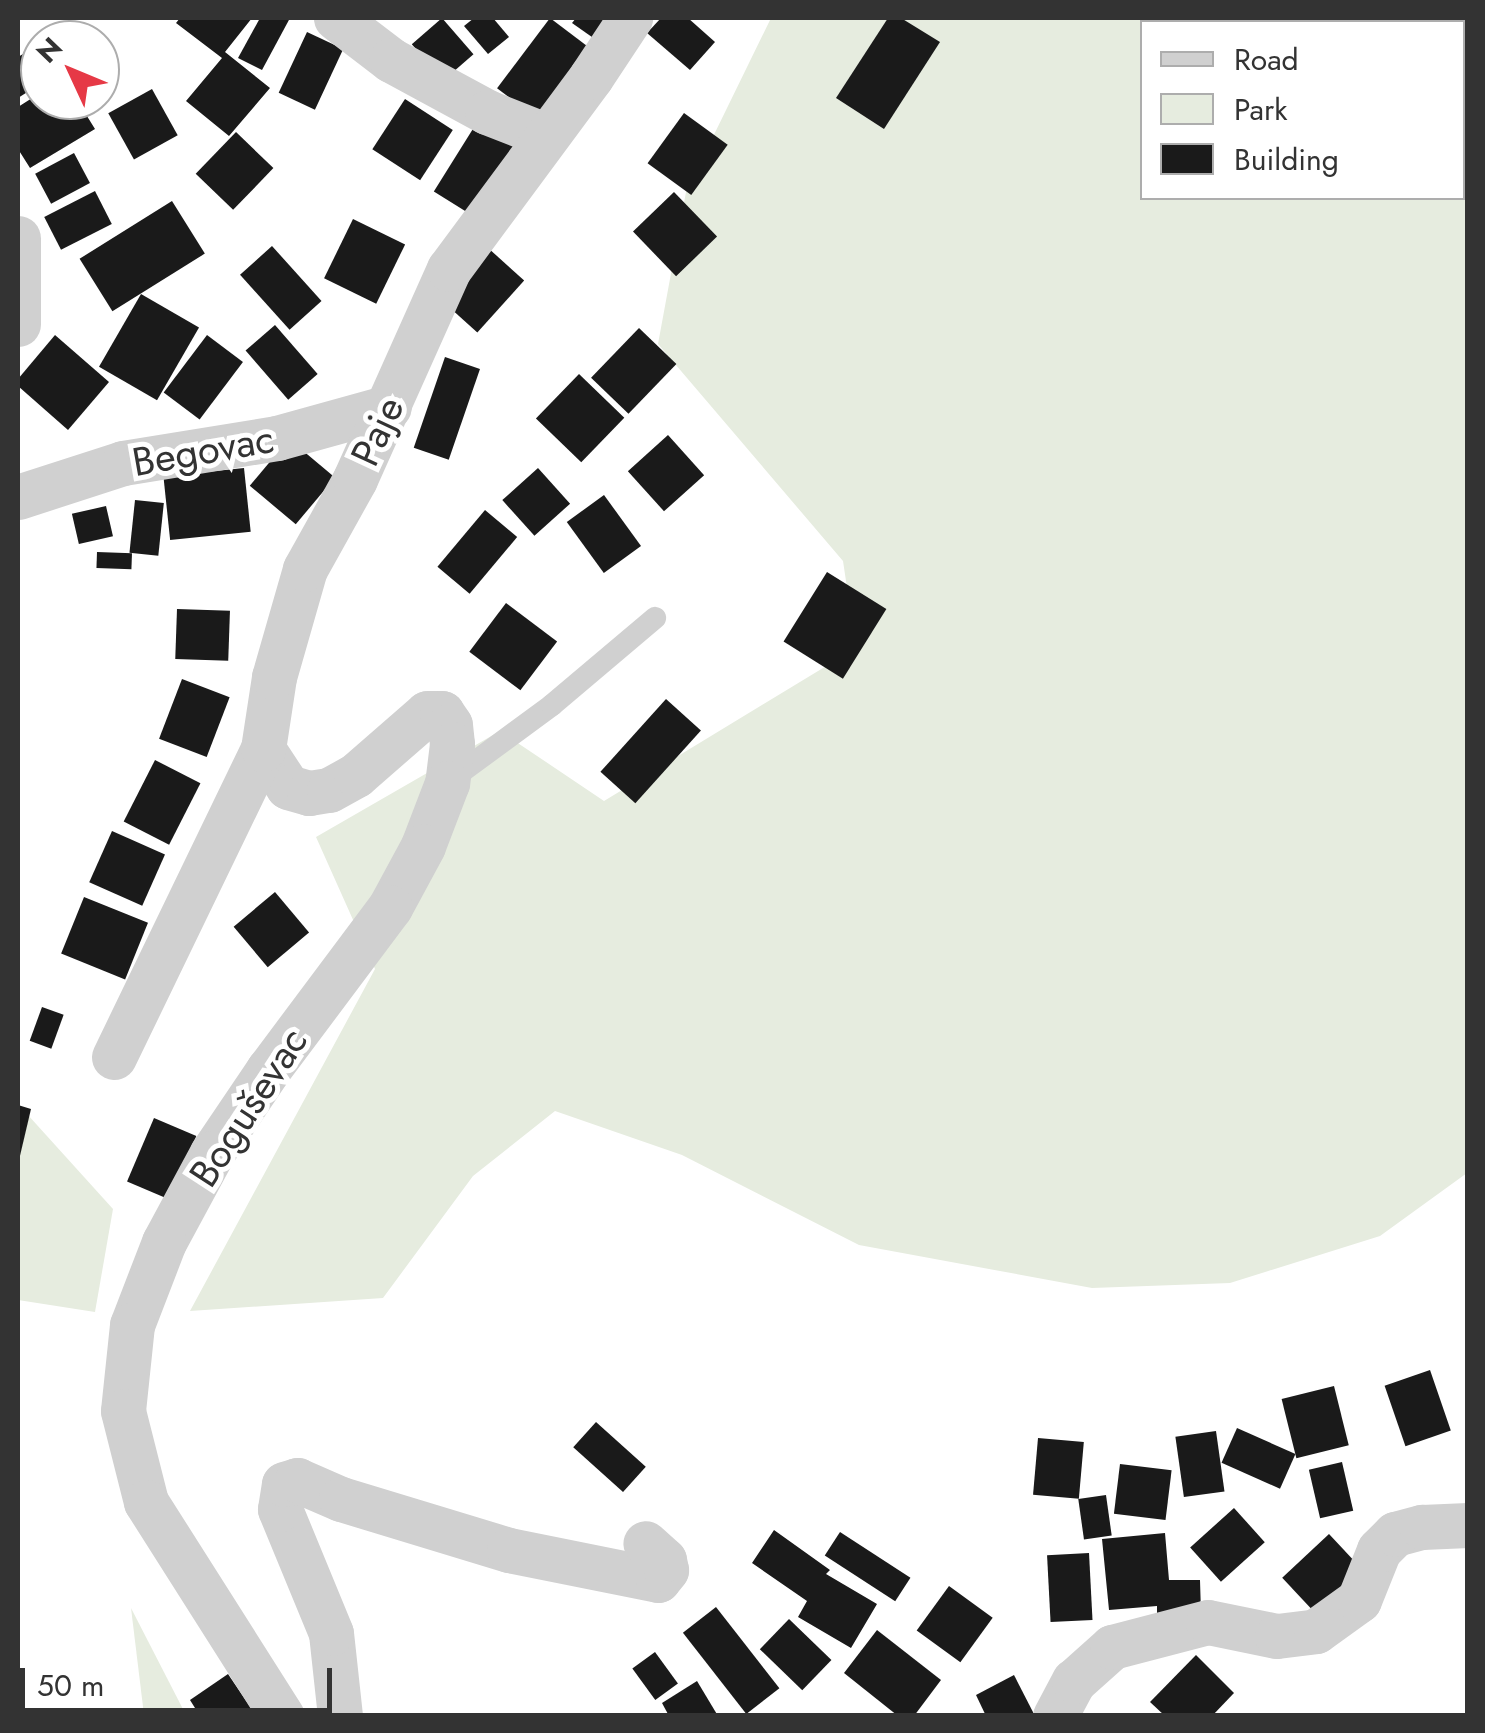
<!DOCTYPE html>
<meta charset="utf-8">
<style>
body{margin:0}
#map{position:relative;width:1485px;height:1733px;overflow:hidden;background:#fff;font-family:Jost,sans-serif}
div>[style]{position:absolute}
.green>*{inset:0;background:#e6ecdf}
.building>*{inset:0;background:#1a1a1a;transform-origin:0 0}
.service>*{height:22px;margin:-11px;padding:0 11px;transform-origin:11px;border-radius:11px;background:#d0d0d0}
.minor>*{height:45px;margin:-22.5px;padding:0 22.5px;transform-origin:22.5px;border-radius:22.5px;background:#d0d0d0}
span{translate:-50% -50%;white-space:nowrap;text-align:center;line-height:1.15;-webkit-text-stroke:10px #fff;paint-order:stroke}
.street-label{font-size:40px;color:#333}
.frame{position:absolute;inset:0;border:20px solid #333;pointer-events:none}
.legend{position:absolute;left:1140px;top:20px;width:325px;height:180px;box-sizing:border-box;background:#fff;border:2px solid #adadad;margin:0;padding:12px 18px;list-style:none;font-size:30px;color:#333}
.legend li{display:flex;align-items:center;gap:20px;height:50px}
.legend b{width:50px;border:2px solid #adadad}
.north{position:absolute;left:20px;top:20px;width:100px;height:100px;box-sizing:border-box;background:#fff;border:2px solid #adadad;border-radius:50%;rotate:314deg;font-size:28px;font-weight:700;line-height:40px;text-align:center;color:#333}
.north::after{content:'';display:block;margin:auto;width:35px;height:45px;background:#e63946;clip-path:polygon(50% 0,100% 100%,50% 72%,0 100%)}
.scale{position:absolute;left:20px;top:1668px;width:312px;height:45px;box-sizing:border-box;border:5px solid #333;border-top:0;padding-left:12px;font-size:30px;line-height:35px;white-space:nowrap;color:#333;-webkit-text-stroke:8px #fff;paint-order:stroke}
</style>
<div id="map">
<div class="green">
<i style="clip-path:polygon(evenodd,771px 18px,1467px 18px,1467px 1173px,1380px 1236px,1230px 1283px,1092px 1288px,859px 1245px,682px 1155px,555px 1111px,473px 1176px,383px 1298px,190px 1311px,375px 969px,316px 837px,500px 731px,604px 801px,856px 648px,843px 561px,658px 344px,686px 192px,771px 18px,1142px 22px,1462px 22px,1462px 198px,1142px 198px,1142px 22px)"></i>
<i style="clip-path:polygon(18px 1104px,113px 1209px,95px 1312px,18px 1300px)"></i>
<i style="clip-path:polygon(131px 1608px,186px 1715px,144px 1715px)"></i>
</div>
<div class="building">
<i style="clip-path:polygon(180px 18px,252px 18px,225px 52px,270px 88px,229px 136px,186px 101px,222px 58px,176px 23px)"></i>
<i style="clip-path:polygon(260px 18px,290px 18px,262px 70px,238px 58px)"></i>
<i style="left:442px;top:18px;width:48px;height:40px;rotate:49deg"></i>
<i style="clip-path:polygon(474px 18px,493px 18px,509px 37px,488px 54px,464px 26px)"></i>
<i style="left:550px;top:18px;width:58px;height:88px;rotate:37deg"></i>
<i style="clip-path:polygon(576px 18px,611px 18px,599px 42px,572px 23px)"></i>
<i style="clip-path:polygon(661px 18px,688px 18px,715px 42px,690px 70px,647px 33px)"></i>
<i style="clip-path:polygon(888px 18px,901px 18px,940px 42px,884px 129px,836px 98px)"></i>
<i style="left:307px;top:32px;width:40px;height:67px;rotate:25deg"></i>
<i style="clip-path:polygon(40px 44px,40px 84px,18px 98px,18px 57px)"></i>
<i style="left:152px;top:89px;width:53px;height:50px;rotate:61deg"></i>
<i style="clip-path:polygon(40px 93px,40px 100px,77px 100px,95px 129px,30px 168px,18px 149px,18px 107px)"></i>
<i style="left:405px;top:99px;width:57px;height:60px;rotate:33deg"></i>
<i style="left:684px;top:113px;width:54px;height:62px;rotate:36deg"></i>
<i style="left:481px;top:116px;width:44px;height:89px;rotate:32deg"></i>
<i style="left:236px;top:132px;width:52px;height:58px;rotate:44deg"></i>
<i style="left:74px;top:153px;width:34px;height:44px;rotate:62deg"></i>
<i style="left:95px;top:191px;width:37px;height:57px;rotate:63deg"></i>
<i style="left:674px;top:192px;width:62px;height:57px;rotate:46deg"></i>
<i style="left:172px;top:201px;width:62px;height:109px;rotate:58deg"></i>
<i style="left:353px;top:219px;width:58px;height:66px;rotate:26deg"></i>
<i style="left:272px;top:246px;width:74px;height:43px;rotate:48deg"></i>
<i style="left:487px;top:247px;width:50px;height:70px;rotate:42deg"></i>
<i style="left:141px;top:294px;width:67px;height:84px;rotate:30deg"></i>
<i style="left:275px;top:325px;width:65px;height:39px;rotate:49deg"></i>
<i style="left:639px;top:328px;width:52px;height:69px;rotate:44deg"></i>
<i style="clip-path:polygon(55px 335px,109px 382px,68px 430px,18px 386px,18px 379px)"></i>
<i style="left:207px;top:335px;width:45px;height:72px;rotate:37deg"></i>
<i style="left:445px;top:357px;width:37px;height:96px;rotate:19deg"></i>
<i style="left:579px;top:374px;width:63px;height:62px;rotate:44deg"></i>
<i style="left:668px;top:435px;width:54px;height:54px;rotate:48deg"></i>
<i style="left:289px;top:439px;width:60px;height:61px;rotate:40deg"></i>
<i style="left:244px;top:468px;width:64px;height:81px;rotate:84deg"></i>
<i style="left:538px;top:468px;width:48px;height:48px;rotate:48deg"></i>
<i style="left:604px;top:495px;width:63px;height:46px;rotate:54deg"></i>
<i style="left:135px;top:500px;width:29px;height:53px;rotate:6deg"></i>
<i style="left:106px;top:506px;width:31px;height:35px;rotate:77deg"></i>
<i style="left:485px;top:510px;width:42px;height:74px;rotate:40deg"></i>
<i style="left:97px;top:552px;width:35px;height:16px;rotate:2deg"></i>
<i style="left:827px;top:572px;width:70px;height:82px;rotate:32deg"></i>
<i style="left:506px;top:603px;width:64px;height:61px;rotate:37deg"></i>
<i style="left:177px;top:609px;width:53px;height:50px;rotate:2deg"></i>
<i style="left:182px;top:679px;width:51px;height:64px;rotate:21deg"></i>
<i style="left:666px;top:699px;width:47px;height:98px;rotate:42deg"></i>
<i style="left:155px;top:760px;width:51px;height:69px;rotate:27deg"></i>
<i style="left:112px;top:831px;width:58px;height:56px;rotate:24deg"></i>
<i style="left:275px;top:892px;width:53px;height:54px;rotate:50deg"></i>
<i style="left:84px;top:897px;width:69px;height:61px;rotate:22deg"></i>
<i style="left:42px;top:1007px;width:23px;height:36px;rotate:20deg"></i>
<i style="clip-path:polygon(18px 1105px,31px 1109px,19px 1160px,18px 1160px)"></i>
<i style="left:154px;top:1118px;width:46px;height:69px;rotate:23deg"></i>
<i style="left:1430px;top:1370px;width:64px;height:48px;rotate:71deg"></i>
<i style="left:1334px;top:1386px;width:61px;height:54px;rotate:76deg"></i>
<i style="left:596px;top:1422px;width:67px;height:34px;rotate:42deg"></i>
<i style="left:1237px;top:1428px;width:64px;height:38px;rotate:24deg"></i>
<i style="left:1216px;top:1431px;width:61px;height:41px;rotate:82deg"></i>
<i style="left:1038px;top:1438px;width:46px;height:57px;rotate:5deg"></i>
<i style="left:1342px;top:1462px;width:50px;height:34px;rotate:77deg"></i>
<i style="left:1120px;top:1464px;width:52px;height:50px;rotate:7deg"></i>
<i style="left:1106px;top:1495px;width:41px;height:28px;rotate:82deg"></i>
<i style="left:1234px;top:1508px;width:46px;height:59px;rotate:48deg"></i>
<i style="clip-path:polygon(774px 1530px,830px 1570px,826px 1574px,877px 1604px,851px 1648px,798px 1617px,807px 1601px,752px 1563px)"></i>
<i style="left:840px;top:1532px;width:84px;height:28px;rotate:33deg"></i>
<i style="clip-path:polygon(1165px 1533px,1169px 1580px,1200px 1580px,1201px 1613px,1157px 1614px,1157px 1606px,1109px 1610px,1102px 1539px)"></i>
<i style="left:1329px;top:1534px;width:47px;height:64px;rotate:47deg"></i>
<i style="left:1089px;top:1553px;width:67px;height:42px;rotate:87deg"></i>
<i style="left:949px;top:1586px;width:54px;height:55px;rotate:36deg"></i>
<i style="left:716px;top:1607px;width:103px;height:42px;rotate:52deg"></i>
<i style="left:789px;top:1619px;width:59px;height:42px;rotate:44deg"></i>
<i style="clip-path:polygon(877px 1630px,941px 1680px,914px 1716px,898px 1716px,844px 1673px)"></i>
<i style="left:655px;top:1652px;width:39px;height:28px;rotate:54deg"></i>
<i style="clip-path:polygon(1196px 1655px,1234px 1693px,1212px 1716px,1165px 1716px,1150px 1702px)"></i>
<i style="clip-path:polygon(228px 1674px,253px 1711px,246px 1716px,200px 1716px,190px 1700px)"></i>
<i style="clip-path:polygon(1014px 1675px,1035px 1716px,986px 1716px,976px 1695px)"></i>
<i style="clip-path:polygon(697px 1681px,718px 1716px,669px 1716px,662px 1703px)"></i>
</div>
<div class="service">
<i style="left:449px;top:781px;width:128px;rotate:-36.4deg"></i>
<i style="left:552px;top:705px;width:135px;rotate:-40.2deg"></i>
</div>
<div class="minor">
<i style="left:336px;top:18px;width:69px;rotate:37.4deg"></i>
<i style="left:391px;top:60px;width:109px;rotate:28.4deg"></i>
<i style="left:487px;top:112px;width:62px;rotate:21.6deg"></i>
<i style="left:18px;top:238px;width:86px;rotate:90deg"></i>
<i style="left:18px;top:497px;width:110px;rotate:-17.9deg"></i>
<i style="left:123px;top:463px;width:156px;rotate:-9.2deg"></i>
<i style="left:277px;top:438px;width:116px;rotate:-15.5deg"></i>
<i style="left:263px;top:749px;width:45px;rotate:56.7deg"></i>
<i style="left:288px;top:787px;width:22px;rotate:16deg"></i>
<i style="left:309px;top:793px;width:20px;rotate:-9deg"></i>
<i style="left:329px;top:790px;width:31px;rotate:-29deg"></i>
<i style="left:356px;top:775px;width:94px;rotate:-41.1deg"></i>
<i style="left:427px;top:713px;width:15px"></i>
<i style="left:442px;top:713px;width:14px;rotate:56deg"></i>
<i style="left:450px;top:725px;width:19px;rotate:84deg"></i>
<i style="left:452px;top:744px;width:39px;rotate:97deg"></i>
<i style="left:447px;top:783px;width:67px;rotate:110.9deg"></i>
<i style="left:423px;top:846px;width:69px;rotate:118.4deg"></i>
<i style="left:390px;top:907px;width:204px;rotate:126.8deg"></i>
<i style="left:268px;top:1070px;width:100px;rotate:124deg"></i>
<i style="left:212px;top:1153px;width:101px;rotate:118.3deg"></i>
<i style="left:164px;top:1242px;width:89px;rotate:111.1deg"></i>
<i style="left:132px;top:1325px;width:86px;rotate:96deg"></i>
<i style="left:123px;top:1411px;width:94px;rotate:75.8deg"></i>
<i style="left:146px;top:1502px;width:254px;rotate:57.6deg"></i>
<i style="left:114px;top:1057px;width:342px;rotate:-64.2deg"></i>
<i style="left:263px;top:749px;width:73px;rotate:-81.3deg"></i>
<i style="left:274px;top:677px;width:112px;rotate:-74deg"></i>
<i style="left:305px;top:569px;width:103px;rotate:-60.9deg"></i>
<i style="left:355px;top:479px;width:230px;rotate:-65.9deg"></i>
<i style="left:449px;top:269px;width:239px;rotate:-53.5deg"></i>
<i style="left:591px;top:77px;width:71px;rotate:-56.5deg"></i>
<i style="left:340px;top:1716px;width:83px;rotate:-96.2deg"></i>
<i style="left:331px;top:1633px;width:134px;rotate:-112.4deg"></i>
<i style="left:280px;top:1509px;width:25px;rotate:-81deg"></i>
<i style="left:284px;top:1484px;width:14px;rotate:-17deg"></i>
<i style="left:297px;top:1480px;width:48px;rotate:23.4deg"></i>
<i style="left:341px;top:1499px;width:176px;rotate:16.9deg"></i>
<i style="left:509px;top:1550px;width:152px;rotate:11.4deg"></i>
<i style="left:658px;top:1580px;width:13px;rotate:-51deg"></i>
<i style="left:666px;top:1570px;width:10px;rotate:-101deg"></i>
<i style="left:664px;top:1560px;width:25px;rotate:-138deg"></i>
<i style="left:1055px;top:1716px;width:40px;rotate:-62deg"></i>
<i style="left:1074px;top:1681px;width:51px;rotate:-41.8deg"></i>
<i style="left:1112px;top:1647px;width:99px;rotate:-14.6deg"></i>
<i style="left:1208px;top:1622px;width:70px;rotate:11.5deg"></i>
<i style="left:1277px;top:1636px;width:39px;rotate:-7deg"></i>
<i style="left:1316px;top:1631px;width:53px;rotate:-35.8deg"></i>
<i style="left:1359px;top:1600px;width:54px;rotate:-68.2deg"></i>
<i style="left:1379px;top:1550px;width:23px;rotate:-45deg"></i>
<i style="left:1395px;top:1534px;width:28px;rotate:-15deg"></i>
<i style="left:1422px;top:1527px;width:46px;rotate:-2.5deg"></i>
</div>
<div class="street-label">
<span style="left:377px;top:431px;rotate:-65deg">Paje</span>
<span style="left:203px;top:450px;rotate:-10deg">Begovac</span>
<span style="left:248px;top:1107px;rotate:-57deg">Boguševac</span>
</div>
<div class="frame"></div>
<ul class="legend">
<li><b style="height:12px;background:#d0d0d0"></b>Road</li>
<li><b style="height:28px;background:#e6ecdf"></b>Park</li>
<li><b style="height:28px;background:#1a1a1a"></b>Building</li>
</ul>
<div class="north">N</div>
<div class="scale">50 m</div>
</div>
